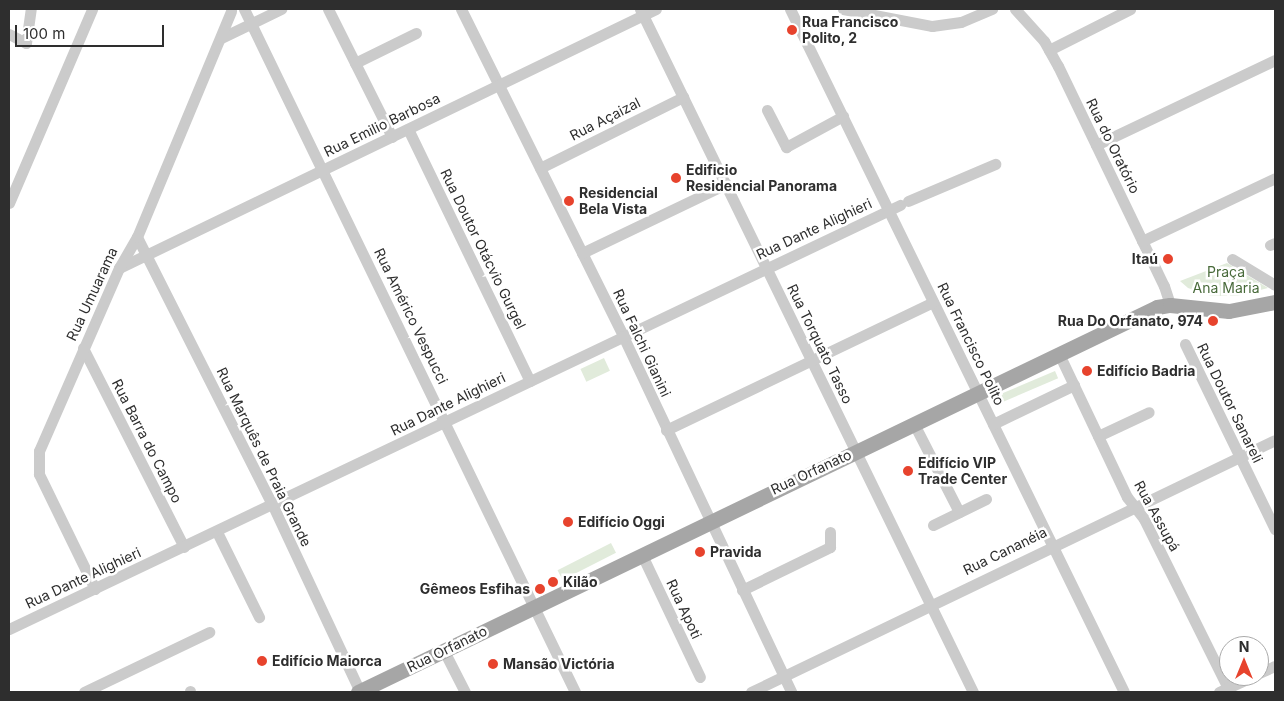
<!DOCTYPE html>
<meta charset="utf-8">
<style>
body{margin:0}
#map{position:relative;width:1284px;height:701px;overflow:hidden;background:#fff;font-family:Inter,sans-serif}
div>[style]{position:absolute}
.green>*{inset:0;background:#e1ebdb;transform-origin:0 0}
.minor>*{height:11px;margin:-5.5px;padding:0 5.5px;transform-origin:5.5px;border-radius:5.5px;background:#cbcbcb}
.major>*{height:15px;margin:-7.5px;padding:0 7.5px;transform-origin:7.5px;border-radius:7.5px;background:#a6a6a6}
.dots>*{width:14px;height:14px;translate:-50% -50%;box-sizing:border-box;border:2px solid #fff;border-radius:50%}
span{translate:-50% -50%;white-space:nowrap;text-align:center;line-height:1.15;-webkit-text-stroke:5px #fff;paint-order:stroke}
.poi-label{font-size:14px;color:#2e2e2e;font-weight:700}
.left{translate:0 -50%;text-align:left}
.right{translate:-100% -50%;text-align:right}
.street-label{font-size:14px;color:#2e2e2e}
.park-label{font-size:14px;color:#486a3a}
.frame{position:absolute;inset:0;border:10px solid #2e2e2e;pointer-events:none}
.north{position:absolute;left:1219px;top:636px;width:50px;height:50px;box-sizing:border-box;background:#fff;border:1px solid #ababab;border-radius:50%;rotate:0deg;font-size:14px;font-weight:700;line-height:20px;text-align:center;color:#2e2e2e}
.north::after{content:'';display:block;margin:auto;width:18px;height:22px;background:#e7432d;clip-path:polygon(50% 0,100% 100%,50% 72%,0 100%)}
.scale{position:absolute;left:15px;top:25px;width:149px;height:22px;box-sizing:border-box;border:2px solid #2e2e2e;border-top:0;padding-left:6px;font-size:15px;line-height:18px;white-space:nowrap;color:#2e2e2e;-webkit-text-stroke:4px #fff;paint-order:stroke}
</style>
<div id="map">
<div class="green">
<i style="clip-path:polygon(1227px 263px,1268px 288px,1237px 296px,1211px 296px,1188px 288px,1180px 281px)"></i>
<i style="left:604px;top:358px;width:14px;height:26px;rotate:65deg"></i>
<i style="left:1055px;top:371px;width:8px;height:68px;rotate:67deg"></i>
<i style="left:611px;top:543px;width:11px;height:60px;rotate:63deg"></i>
</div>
<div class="minor">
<i style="left:244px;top:9px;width:759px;rotate:64.14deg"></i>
<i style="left:328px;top:9px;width:143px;rotate:63.4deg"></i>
<i style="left:461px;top:9px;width:365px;rotate:63.6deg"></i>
<i style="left:623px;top:336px;width:394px;rotate:64.7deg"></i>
<i style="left:640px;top:9px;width:760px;rotate:64.01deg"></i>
<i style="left:790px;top:9px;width:760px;rotate:63.94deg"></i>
<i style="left:843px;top:9px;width:91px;rotate:10.8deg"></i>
<i style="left:932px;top:26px;width:29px;rotate:-8deg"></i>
<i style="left:961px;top:22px;width:34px;rotate:-23deg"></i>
<i style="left:1015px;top:9px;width:43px;rotate:47.8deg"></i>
<i style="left:1044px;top:41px;width:29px;rotate:61deg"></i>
<i style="left:1058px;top:66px;width:244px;rotate:64.3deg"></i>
<i style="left:1164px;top:286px;width:20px;rotate:72deg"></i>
<i style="left:9px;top:34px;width:19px;rotate:28deg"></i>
<i style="left:26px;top:43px;width:34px;rotate:-82deg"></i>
<i style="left:221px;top:38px;width:67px;rotate:-25.8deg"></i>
<i style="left:1049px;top:50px;width:91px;rotate:-26.8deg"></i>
<i style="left:355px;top:63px;width:68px;rotate:-26.2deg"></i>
<i style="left:767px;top:110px;width:42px;rotate:62.8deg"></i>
<i style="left:786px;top:147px;width:65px;rotate:-28.5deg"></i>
<i style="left:408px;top:129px;width:280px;rotate:64.2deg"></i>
<i style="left:1096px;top:145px;width:198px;rotate:-25.4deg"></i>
<i style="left:540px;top:168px;width:160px;rotate:-26.4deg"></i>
<i style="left:908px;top:201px;width:95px;rotate:-23deg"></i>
<i style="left:9px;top:203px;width:211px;rotate:-66.8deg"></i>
<i style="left:137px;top:237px;width:301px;rotate:63.2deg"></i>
<i style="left:273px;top:506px;width:205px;rotate:64.9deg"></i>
<i style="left:1142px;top:241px;width:147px;rotate:-25.3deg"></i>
<i style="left:1270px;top:245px;width:5px;rotate:-22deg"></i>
<i style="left:582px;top:253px;width:160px;rotate:-25.6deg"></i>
<i style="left:1232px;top:259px;width:50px;rotate:31.2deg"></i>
<i style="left:119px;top:268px;width:596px;rotate:-25.75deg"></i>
<i style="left:1185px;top:344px;width:206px;rotate:64.1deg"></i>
<i style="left:83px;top:348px;width:223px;rotate:63.1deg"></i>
<i style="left:1059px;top:354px;width:158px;rotate:64.6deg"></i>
<i style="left:1127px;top:497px;width:28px;rotate:52deg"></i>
<i style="left:1144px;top:519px;width:193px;rotate:63.6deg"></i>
<i style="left:914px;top:424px;width:99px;rotate:62.9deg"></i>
<i style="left:993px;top:424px;width:90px;rotate:-25.7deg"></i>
<i style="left:666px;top:430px;width:296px;rotate:-25.6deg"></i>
<i style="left:1098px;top:436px;width:56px;rotate:-25.2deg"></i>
<i style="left:933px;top:525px;width:59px;rotate:-26.1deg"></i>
<i style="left:217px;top:532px;width:95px;rotate:63.7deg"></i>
<i style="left:642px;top:555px;width:135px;rotate:64.6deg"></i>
<i style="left:95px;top:589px;width:128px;rotate:-116deg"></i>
<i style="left:39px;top:474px;width:23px;rotate:-90deg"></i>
<i style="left:39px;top:451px;width:200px;rotate:-66.4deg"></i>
<i style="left:119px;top:268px;width:36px;rotate:-60deg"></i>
<i style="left:137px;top:237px;width:245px;rotate:-67.4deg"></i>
<i style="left:742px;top:590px;width:98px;rotate:-26deg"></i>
<i style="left:830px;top:547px;width:15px;rotate:-90deg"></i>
<i style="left:9px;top:629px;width:987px;rotate:-25.45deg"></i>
<i style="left:444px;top:651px;width:46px;rotate:62.9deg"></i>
<i style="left:1259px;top:673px;width:17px;rotate:-24deg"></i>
<i style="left:190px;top:691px;width:1px;rotate:90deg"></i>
<i style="left:84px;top:692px;width:139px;rotate:-25.6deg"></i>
<i style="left:751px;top:692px;width:581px;rotate:-25.68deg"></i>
<i style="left:1219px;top:692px;width:38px;rotate:-25deg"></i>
</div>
<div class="major">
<i style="left:358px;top:692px;width:887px;rotate:-25.73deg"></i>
<i style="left:1157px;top:307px;width:13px;rotate:-9deg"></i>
<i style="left:1170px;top:305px;width:59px;rotate:5.8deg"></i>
<i style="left:1229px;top:311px;width:47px;rotate:-11.1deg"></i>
</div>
<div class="dots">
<i style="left:792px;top:30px;background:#e7432d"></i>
<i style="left:676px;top:178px;background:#e7432d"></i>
<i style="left:569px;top:201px;background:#e7432d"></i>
<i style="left:1168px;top:259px;background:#e7432d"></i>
<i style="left:1213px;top:321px;background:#e7432d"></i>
<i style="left:1087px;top:371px;background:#e7432d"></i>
<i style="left:908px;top:471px;background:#e7432d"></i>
<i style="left:568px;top:522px;background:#e7432d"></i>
<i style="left:700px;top:552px;background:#e7432d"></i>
<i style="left:553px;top:582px;background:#e7432d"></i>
<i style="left:540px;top:589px;background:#e7432d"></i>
<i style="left:262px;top:661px;background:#e7432d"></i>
<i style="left:493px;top:664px;background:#e7432d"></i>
</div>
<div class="poi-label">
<span class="left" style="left:802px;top:30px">Rua Francisco<br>Polito, 2</span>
<span class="left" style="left:686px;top:178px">Edificio<br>Residencial Panorama</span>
<span class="left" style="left:579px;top:201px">Residencial<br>Bela Vista</span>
<span class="right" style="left:1158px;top:259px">Itaú</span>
<span class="right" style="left:1203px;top:321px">Rua Do Orfanato, 974</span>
<span class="left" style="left:1097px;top:371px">Edifício Badria</span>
<span class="left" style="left:918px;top:471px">Edifício VIP<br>Trade Center</span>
<span class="left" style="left:578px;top:522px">Edifício Oggi</span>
<span class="left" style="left:710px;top:552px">Pravida</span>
<span class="left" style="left:563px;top:582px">Kilão</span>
<span class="right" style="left:530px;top:589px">Gêmeos Esfihas</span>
<span class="left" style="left:272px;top:661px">Edifício Maiorca</span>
<span class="left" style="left:503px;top:664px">Mansão Victória</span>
</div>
<div class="street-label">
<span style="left:605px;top:119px;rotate:-27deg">Rua Açaizal</span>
<span style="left:382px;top:125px;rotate:-26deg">Rua Emilio Barbosa</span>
<span style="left:1113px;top:146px;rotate:64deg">Rua do Oratório</span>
<span style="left:814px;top:229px;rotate:-25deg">Rua Dante Alighieri</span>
<span style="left:483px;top:249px;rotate:64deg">Rua Doutor Otácvio Gurgel</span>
<span style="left:92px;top:294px;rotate:-65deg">Rua Umuarama</span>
<span style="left:411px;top:316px;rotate:64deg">Rua Américo Vespucci</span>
<span style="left:642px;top:343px;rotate:65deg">Rua Falchi Gianini</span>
<span style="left:820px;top:344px;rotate:64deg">Rua Torquato Tasso</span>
<span style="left:971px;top:344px;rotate:64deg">Rua Francisco Polito</span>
<span style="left:1230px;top:403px;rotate:64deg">Rua Doutor Sanareli</span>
<span style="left:448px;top:404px;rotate:-26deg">Rua Dante Alighieri</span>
<span style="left:147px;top:441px;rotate:63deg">Rua Barra do Campo</span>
<span style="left:264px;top:457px;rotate:64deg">Rua Marquês de Praia Grande</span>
<span style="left:811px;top:472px;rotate:-25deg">Rua Orfanato</span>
<span style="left:1157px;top:516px;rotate:61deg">Rua Assupá</span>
<span style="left:1005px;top:551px;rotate:-26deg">Rua Cananéia</span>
<span style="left:83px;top:578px;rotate:-25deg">Rua Dante Alighieri</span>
<span style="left:684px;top:609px;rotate:65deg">Rua Apoti</span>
<span style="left:447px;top:649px;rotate:-26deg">Rua Orfanato</span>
</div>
<div class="park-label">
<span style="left:1226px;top:280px">Praça<br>Ana Maria</span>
</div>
<div class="frame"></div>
<div class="north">N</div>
<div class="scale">100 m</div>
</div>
